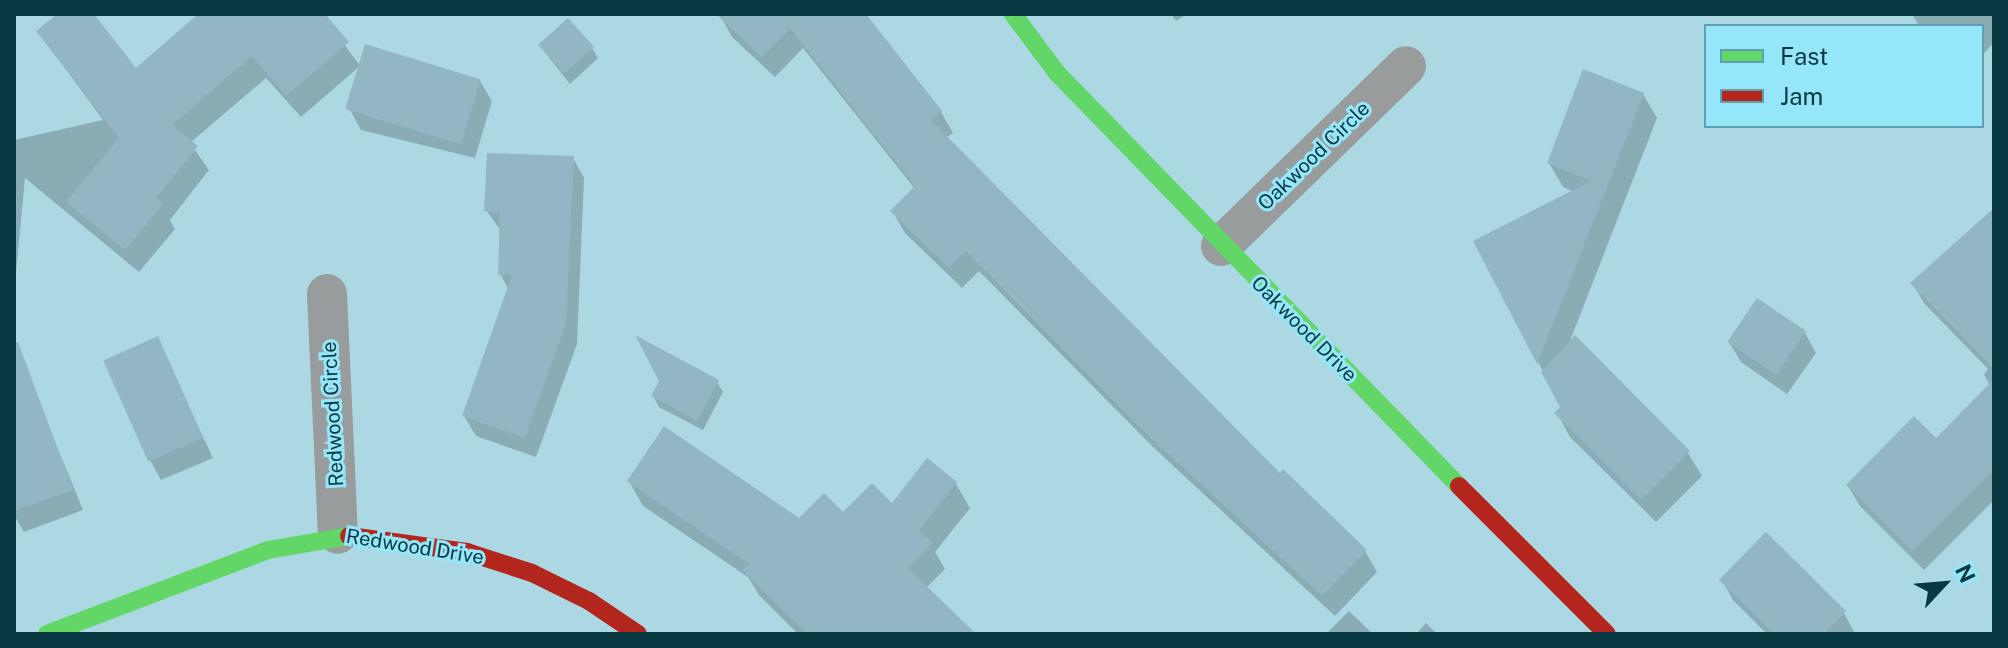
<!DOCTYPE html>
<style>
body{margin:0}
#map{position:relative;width:2008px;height:648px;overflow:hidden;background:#acd8e3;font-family:"Public Sans",sans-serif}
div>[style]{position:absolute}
.shadow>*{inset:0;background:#0003}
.building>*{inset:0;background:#93b6c4;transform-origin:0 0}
.street>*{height:40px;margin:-20px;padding:0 20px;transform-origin:20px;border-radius:20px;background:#989c9c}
.fast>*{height:18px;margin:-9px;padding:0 9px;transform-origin:9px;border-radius:9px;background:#63d668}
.jam>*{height:18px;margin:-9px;padding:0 9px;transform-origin:9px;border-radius:9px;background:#b3261e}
span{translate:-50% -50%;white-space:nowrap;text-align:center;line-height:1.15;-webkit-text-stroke:6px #96e6f9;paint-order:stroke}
.street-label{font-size:20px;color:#083942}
.frame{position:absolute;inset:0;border:16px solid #083942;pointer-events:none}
.legend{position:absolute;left:1704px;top:24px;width:280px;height:104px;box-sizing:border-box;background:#96e6f9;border:2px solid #5da1b0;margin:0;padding:10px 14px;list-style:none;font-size:24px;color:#083942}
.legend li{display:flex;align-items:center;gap:16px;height:40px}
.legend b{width:40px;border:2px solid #5da1b0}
.north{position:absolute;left:1904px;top:544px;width:80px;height:80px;-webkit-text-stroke:6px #96e6f9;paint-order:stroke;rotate:64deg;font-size:22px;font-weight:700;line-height:32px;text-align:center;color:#083942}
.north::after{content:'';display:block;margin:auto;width:28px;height:36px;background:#083942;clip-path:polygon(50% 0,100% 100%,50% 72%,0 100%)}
</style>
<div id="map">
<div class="shadow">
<i style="clip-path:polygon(60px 14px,92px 14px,136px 71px,202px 14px,322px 14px,360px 66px,301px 117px,266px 78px,190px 143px,209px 170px,170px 220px,175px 229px,139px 272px,25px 178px,14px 294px,14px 140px,103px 120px,38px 31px)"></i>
<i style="clip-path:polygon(870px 14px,866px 18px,941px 112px,953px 133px,946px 138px,1280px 476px,1365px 551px,1377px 572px,1335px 616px,1153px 447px,979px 271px,962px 288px,905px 233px,893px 212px,915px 189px,803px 48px,775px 77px,732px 37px,720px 15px)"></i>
<i style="clip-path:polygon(1171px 14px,1187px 14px,1176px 21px)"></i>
<i style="clip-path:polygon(1912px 14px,1994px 14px,1994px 42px,1982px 56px,1982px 26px,1919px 26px)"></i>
<i style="clip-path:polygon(540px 46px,592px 48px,598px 58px,570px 84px)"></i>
<i style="clip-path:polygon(480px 81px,492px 101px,475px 158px,361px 130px,350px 110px)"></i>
<i style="clip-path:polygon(1643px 94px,1657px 118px,1568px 346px,1575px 338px,1688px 453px,1702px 476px,1656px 522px,1570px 437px,1557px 413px,1562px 408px,1476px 242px,1574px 192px,1563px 187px,1549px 163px)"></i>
<i style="clip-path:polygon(573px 158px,584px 178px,577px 344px,536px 457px,476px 436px,464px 416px,509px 290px,500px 274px,501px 231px,486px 210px)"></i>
<i style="clip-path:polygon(1994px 216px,1994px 500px,1924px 570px,1860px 506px,1848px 486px,1936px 440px,1990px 386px,1984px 374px,1988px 369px,1924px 303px,1912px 283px)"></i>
<i style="clip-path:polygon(1805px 333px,1816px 353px,1787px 394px,1741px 362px,1729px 342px)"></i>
<i style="clip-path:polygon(157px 339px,213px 458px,161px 480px,150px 460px)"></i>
<i style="clip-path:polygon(717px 382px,723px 392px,703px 430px,659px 407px,653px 396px)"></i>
<i style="clip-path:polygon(39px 403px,83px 510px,24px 532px,14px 515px,14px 412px)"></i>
<i style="clip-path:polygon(629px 481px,800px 521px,892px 506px,956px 484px,970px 508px,935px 552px,945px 569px,926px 588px,973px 634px,798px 634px,759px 595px,748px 577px,643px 506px)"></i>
<i style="clip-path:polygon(1766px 535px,1844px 613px,1855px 634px,1767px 634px,1733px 600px,1722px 580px)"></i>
<i style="clip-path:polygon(1349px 611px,1373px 634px,1326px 634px)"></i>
<i style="clip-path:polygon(1426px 623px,1437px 634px,1416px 634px)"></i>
</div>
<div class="building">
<i style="clip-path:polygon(57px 14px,94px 14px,136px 68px,198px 14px,325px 14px,349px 42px,286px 96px,252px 56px,172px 125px,198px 146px,156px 198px,163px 204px,125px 250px,66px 202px,119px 138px,36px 31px)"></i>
<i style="clip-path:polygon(716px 14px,866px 14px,942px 111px,931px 120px,1280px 473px,1283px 469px,1367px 550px,1322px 596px,1138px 426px,966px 251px,949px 268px,890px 211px,915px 186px,790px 28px,761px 57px)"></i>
<i style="left:568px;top:18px;width:39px;height:40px;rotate:48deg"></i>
<i style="left:365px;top:44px;width:121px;height:68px;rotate:17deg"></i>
<i style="clip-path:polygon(1583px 69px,1644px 93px,1537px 364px,1473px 241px,1591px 181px,1547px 163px)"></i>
<i style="clip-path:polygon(487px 153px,574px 156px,566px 323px,525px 438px,462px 416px,512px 275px,498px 275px,500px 212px,484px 211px)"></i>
<i style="clip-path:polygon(1994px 208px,1994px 369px,1910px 283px)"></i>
<i style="left:1757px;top:298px;width:59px;height:53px;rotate:34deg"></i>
<i style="clip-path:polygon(635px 335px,719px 380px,697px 421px,651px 396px,659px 381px)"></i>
<i style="clip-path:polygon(1575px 335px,1690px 451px,1641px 500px,1554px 413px,1560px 407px,1541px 372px)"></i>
<i style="left:158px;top:336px;width:111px;height:60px;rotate:66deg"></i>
<i style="clip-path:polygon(18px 342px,73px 490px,14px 511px,14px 343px)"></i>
<i style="clip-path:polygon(1994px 379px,1994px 469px,1912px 551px,1846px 485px,1914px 416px,1936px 438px)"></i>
<i style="clip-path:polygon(664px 426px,799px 518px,824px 493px,843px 512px,872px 483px,892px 503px,927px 458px,957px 482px,919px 530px,933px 543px,908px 568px,976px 634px,807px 634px,742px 570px,749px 564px,627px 481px)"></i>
<i style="clip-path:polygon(1766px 532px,1846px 611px,1824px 634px,1774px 634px,1719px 580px)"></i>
</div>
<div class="street">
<i style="left:1221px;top:246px;width:258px;rotate:-44.2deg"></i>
<i style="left:327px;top:294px;width:240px;rotate:87.4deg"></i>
</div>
<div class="fast">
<i style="left:1013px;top:14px;width:74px;rotate:53.3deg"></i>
<i style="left:1057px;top:73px;width:576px;rotate:45.77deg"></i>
<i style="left:47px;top:634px;width:236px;rotate:-20.8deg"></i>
<i style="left:268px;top:550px;width:82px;rotate:-9.8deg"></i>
</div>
<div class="jam">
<i style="left:1459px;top:486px;width:209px;rotate:45deg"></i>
<i style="left:349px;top:536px;width:119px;rotate:7.7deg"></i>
<i style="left:467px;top:552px;width:68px;rotate:17.9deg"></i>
<i style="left:532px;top:573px;width:64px;rotate:26.2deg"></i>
<i style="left:589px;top:601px;width:59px;rotate:34deg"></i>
</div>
<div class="street-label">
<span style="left:1314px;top:156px;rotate:-44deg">Oakwood Circle</span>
<span style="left:1304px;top:329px;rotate:45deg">Oakwood Drive</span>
<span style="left:333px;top:414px;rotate:-93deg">Redwood Circle</span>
<span style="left:415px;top:547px;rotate:9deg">Redwood Drive</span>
</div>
<div class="frame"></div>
<ul class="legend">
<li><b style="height:10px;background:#63d668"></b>Fast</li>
<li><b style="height:10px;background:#b3261e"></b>Jam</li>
</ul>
<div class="north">N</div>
</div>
